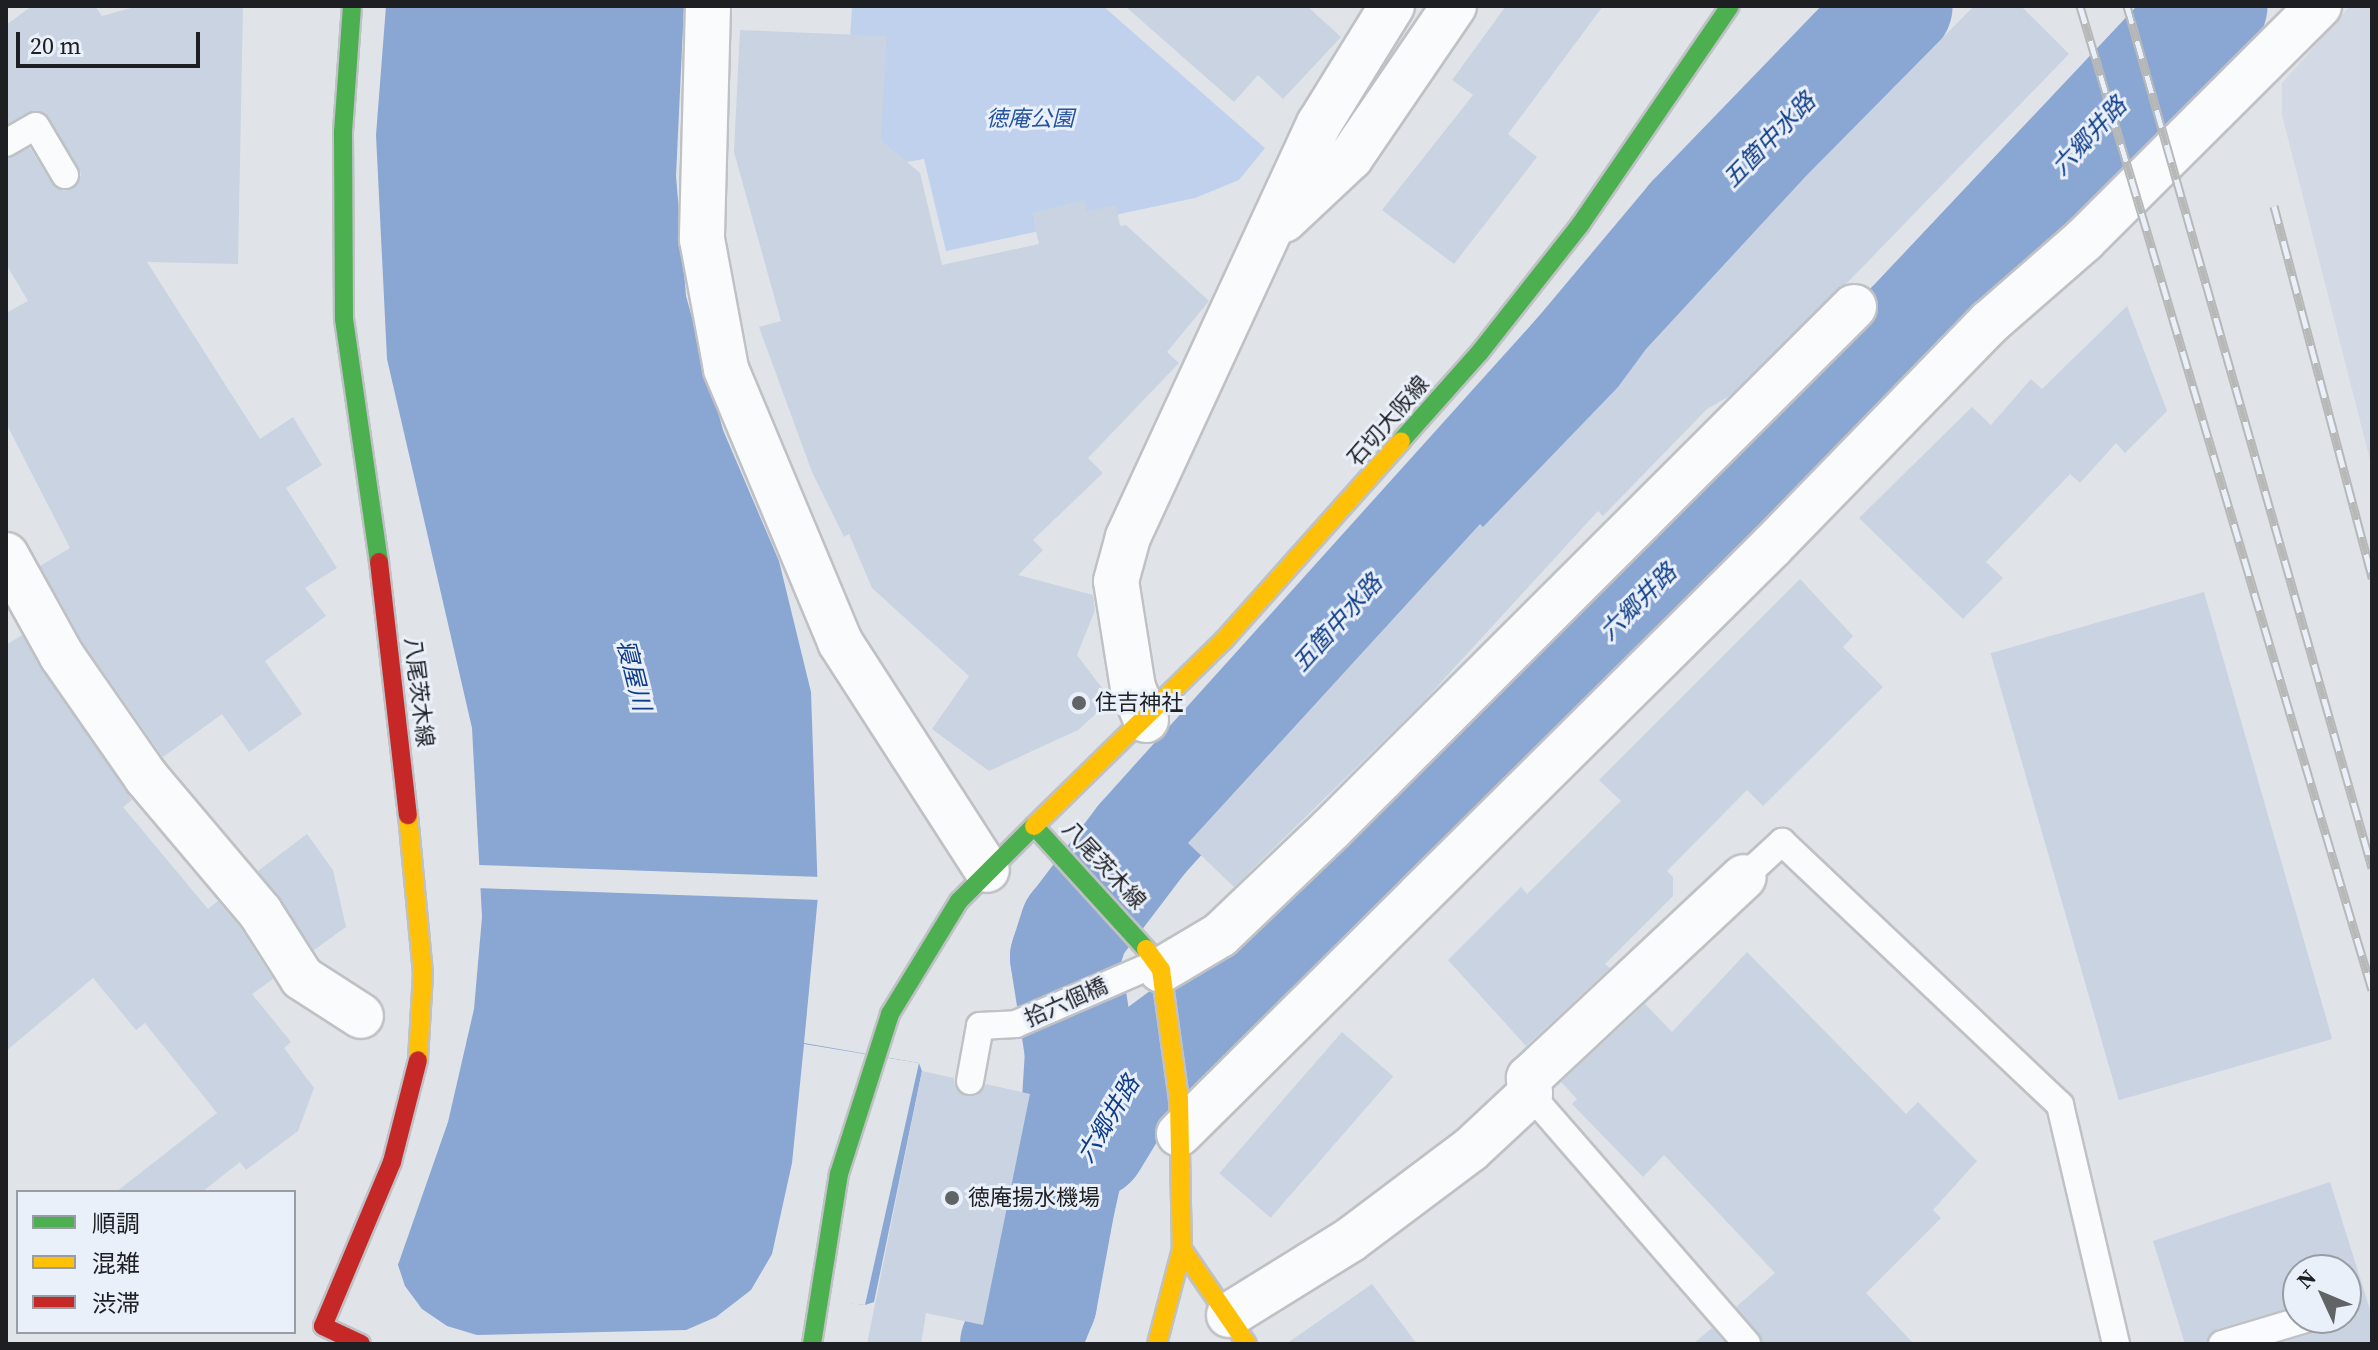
<!DOCTYPE html>
<meta charset="utf-8">
<style>
body{margin:0}
#map{position:relative;width:2378px;height:1350px;overflow:hidden;background:#e0e4e8;font-family:"Source Serif 4","Noto Sans JP",serif}
div>[style]{position:absolute}
.built>*{inset:0;background:#d3dae5}
.green>*{inset:0;background:#bfd1ec}
.water>*{inset:0;background:#8aa6d3}
.pier>*{inset:0;background:#e0e4e8;transform-origin:0 0}
.river>*{height:110px;margin:-55px;padding:0 55px;transform-origin:55px;border-radius:55px;background:#8aa6d3}
.building>*{inset:0;background:#c9d3e1;transform-origin:0 0}
.roads{filter:drop-shadow(2px 0 #bfc1c5) drop-shadow(-2px 0 #bfc1c5) drop-shadow(0 2px #bfc1c5) drop-shadow(0 -2px #bfc1c5)}
.lane>*{height:26px;margin:-13px;padding:0 13px;transform-origin:13px;border-radius:13px;background:#fafbfc}
.street>*{height:44px;margin:-22px;padding:0 22px;transform-origin:22px;border-radius:22px;background:#fafbfc}
.fast>*{height:18px;margin:-9px;padding:0 9px;transform-origin:9px;border-radius:9px;background:#4caf50}
.slow>*{height:18px;margin:-9px;padding:0 9px;transform-origin:9px;border-radius:9px;background:#ffc107}
.jam>*{height:18px;margin:-9px;padding:0 9px;transform-origin:9px;border-radius:9px;background:#c62828}
.rail>*{height:9px;margin-top:-4.5px;transform-origin:0;background:repeating-linear-gradient(90deg,#eaf0fa 0 18px,#b7b8b8 0 36px);box-sizing:border-box;border-block:2px solid #b7b8b8}
.dots>*{width:22px;height:22px;translate:-50% -50%;box-sizing:border-box;border:4px solid #eaf0fa;border-radius:50%}
span{translate:-50% -50%;white-space:nowrap;text-align:center;line-height:1.15;-webkit-text-stroke:6px #eaf0fa;paint-order:stroke}
.park-label{font-size:22px;color:#2553a0;font-style:italic}
.street-label{font-size:22px;color:#1d1f22}
.poi-label{font-size:22px;color:#1d1f22}
.left{translate:0 -50%;text-align:left}
.water-label{font-size:24px;color:#0e3c87;font-style:italic}
.frame{position:absolute;inset:0;border:8px solid #1d1f22;pointer-events:none}
.legend{position:absolute;left:16px;top:1190px;width:280px;height:144px;box-sizing:border-box;background:#eaf0fa;border:2px solid #989ca4;margin:0;padding:10px 14px;list-style:none;font-size:24px;color:#1d1f22}
.legend li{display:flex;align-items:center;gap:16px;height:40px}
.legend b{width:40px;border:2px solid #989ca4}
.north{position:absolute;left:2282px;top:1254px;width:80px;height:80px;box-sizing:border-box;background:#eaf0fa;border:2px solid #989ca4;border-radius:50%;rotate:314deg;font-size:22px;font-weight:700;line-height:32px;text-align:center;color:#1d1f22}
.north::after{content:'';display:block;margin:auto;width:28px;height:36px;background:#616467;clip-path:polygon(50% 0,100% 100%,50% 72%,0 100%)}
.scale{position:absolute;left:16px;top:32px;width:184px;height:36px;box-sizing:border-box;border:4px solid #1d1f22;border-top:0;padding-left:10px;font-size:24px;line-height:28px;white-space:nowrap;color:#1d1f22;-webkit-text-stroke:6px #eaf0fa;paint-order:stroke}
</style>
<div id="map">
<div class="built">
<i style="clip-path:polygon(2350px 6px,2372px 6px,2372px 468px,2282px 115px,2282px 83px)"></i>
</div>
<div class="green">
<i style="clip-path:polygon(852px 6px,1103px 6px,1265px 148px,1239px 180px,1195px 198px,946px 251px,924px 159px,842px 173px)"></i>
</div>
<div class="water">
<i style="clip-path:polygon(386px 6px,684px 6px,676px 176px,686px 296px,723px 430px,779px 561px,811px 692px,818px 896px,804px 1043px,919px 1063px,922px 1071px,874px 1302px,865px 1305px,751px 1290px,743px 1344px,357px 1344px,399px 1262px,448px 1122px,474px 1009px,482px 917px,472px 728px,387px 359px,376px 135px)"></i>
<i style="clip-path:polygon(1056px 906px,1102px 951px,1122px 1006px,1136px 1118px,1088px 1328px,1080px 1344px,958px 1344px,983px 1324px,1033px 1080px,1039px 947px)"></i>
</div>
<div class="pier">
<i style="left:478px;top:865px;width:344px;height:23px;rotate:2deg"></i>
<i style="clip-path:polygon(804px 1044px,919px 1063px,865px 1305px,754px 1294px,747px 1344px,353px 1344px,396px 1259px,405px 1286px,422px 1309px,447px 1326px,477px 1335px,686px 1330px,716px 1317px,751px 1290px,772px 1254px,792px 1163px)"></i>
</div>
<div class="river">
<i style="left:1092px;top:1143px;width:87px;rotate:-58.7deg"></i>
<i style="left:1137px;top:1069px;width:126px;rotate:-36.6deg"></i>
<i style="left:1238px;top:994px;width:496px;rotate:-44.3deg"></i>
<i style="left:1593px;top:647px;width:448px;rotate:-45.3deg"></i>
<i style="left:1908px;top:329px;width:444px;rotate:-46.7deg"></i>
<i style="left:1015px;top:1344px;width:22px;rotate:-43deg"></i>
<i style="left:1031px;top:1329px;width:29px;rotate:-68deg"></i>
<i style="left:1042px;top:1302px;width:189px;rotate:-79.6deg"></i>
<i style="left:1076px;top:1116px;width:63px;rotate:-86.4deg"></i>
<i style="left:1080px;top:1053px;width:97px;rotate:-98.9deg"></i>
<i style="left:1065px;top:957px;width:32px;rotate:-72deg"></i>
<i style="left:1075px;top:927px;width:109px;rotate:-52.8deg"></i>
<i style="left:1141px;top:840px;width:653px;rotate:-47.98deg"></i>
<i style="left:1578px;top:355px;width:177px;rotate:-50deg"></i>
<i style="left:1692px;top:219px;width:296px;rotate:-46deg"></i>
</div>
<div class="building">
<i style="clip-path:polygon(32px 6px,95px 6px,102px 16px,138px 6px,243px 6px,238px 264px,147px 262px,260px 439px,293px 417px,322px 465px,286px 488px,337px 568px,305px 588px,326px 616px,265px 661px,302px 714px,249px 752px,222px 714px,163px 757px,83px 643px,40px 566px,70px 548px,6px 423px,6px 313px,28px 301px,6px 264px,6px 159px,30px 148px,52px 184px,64px 191px,78px 183px,81px 174px,45px 113px,29px 112px,6px 125px,6px 25px)"></i>
<i style="clip-path:polygon(1125px 6px,1307px 6px,1341px 37px,1283px 99px,1258px 75px,1234px 102px)"></i>
<i style="clip-path:polygon(1506px 6px,1603px 6px,1508px 134px,1537px 157px,1454px 264px,1382px 210px,1473px 95px,1452px 80px)"></i>
<i style="clip-path:polygon(1974px 6px,2021px 6px,2069px 54px,1847px 283px,1731px 395px,1707px 409px,1603px 516px,1598px 511px,1422px 703px,1234px 887px,1188px 843px,1480px 524px,1483px 527px,1618px 387px,1646px 349px,1806px 176px)"></i>
<i style="clip-path:polygon(740px 30px,887px 36px,881px 140px,920px 173px,942px 265px,1039px 244px,1032px 213px,1084px 200px,1087px 211px,1116px 205px,1120px 226px,1126px 225px,1209px 301px,1167px 352px,1179px 363px,1088px 458px,1103px 473px,1033px 540px,1043px 550px,1018px 575px,1093px 595px,1095px 610px,1077px 655px,1111px 700px,1078px 730px,989px 771px,932px 729px,969px 676px,872px 588px,849px 534px,844px 537px,812px 472px,759px 327px,781px 321px,734px 152px)"></i>
<i style="clip-path:polygon(2127px 306px,2167px 411px,2125px 453px,2116px 443px,2080px 483px,2070px 474px,1986px 562px,2003px 578px,1963px 619px,1859px 518px,1972px 407px,1991px 425px,2031px 379px,2042px 389px)"></i>
<i style="clip-path:polygon(1800px 579px,1853px 636px,1843px 647px,1883px 687px,1763px 806px,1747px 790px,1667px 871px,1673px 877px,1673px 896px,1605px 964px,1610px 968px,1526px 1046px,1448px 960px,1521px 887px,1527px 894px,1621px 801px,1599px 780px)"></i>
<i style="left:2204px;top:592px;width:465px;height:222px;rotate:74deg"></i>
<i style="clip-path:polygon(22px 635px,132px 800px,123px 807px,208px 909px,218px 901px,240px 927px,273px 979px,252px 994px,291px 1042px,284px 1048px,314px 1088px,298px 1131px,246px 1170px,240px 1162px,202px 1192px,116px 1192px,217px 1113px,145px 1023px,136px 1030px,93px 978px,6px 1051px,6px 645px)"></i>
<i style="clip-path:polygon(307px 834px,333px 870px,346px 927px,314px 950px,258px 871px)"></i>
<i style="clip-path:polygon(1747px 952px,1906px 1114px,1918px 1102px,1977px 1161px,1933px 1210px,1941px 1218px,1866px 1293px,1914px 1344px,1763px 1344px,1736px 1307px,1775px 1273px,1664px 1155px,1643px 1177px,1572px 1104px,1577px 1099px,1561px 1082px,1645px 1004px,1672px 1032px)"></i>
<i style="left:1342px;top:1032px;width:68px;height:187px;rotate:41deg"></i>
<i style="clip-path:polygon(922px 1071px,954px 1078px,955px 1087px,966px 1096px,976px 1096px,986px 1084px,1030px 1094px,983px 1325px,926px 1313px,921px 1344px,867px 1344px)"></i>
<i style="clip-path:polygon(2330px 1182px,2372px 1316px,2372px 1344px,2278px 1344px,2314px 1333px,2325px 1318px,2346px 1318px,2346px 1270px,2298px 1270px,2298px 1305px,2217px 1329px,2206px 1344px,2185px 1344px,2153px 1241px)"></i>
<i style="clip-path:polygon(1372px 1284px,1417px 1344px,1286px 1344px)"></i>
<i style="clip-path:polygon(1712px 1328px,1726px 1344px,1693px 1344px)"></i>
</div>
<div class="roads">
<div class="lane">
<i style="left:6px;top:143px;width:34px;rotate:-30deg"></i>
<i style="left:36px;top:126px;width:57px;rotate:59.4deg"></i>
<i style="left:1744px;top:877px;width:52px;rotate:-42.6deg"></i>
<i style="left:1782px;top:842px;width:383px;rotate:43.4deg"></i>
<i style="left:2060px;top:1105px;width:245px;rotate:76.8deg"></i>
<i style="left:970px;top:1081px;width:56px;rotate:-79.7deg"></i>
<i style="left:980px;top:1026px;width:36px;rotate:-3deg"></i>
<i style="left:1016px;top:1024px;width:154px;rotate:-23.4deg"></i>
<i style="left:1530px;top:1094px;width:331px;rotate:49deg"></i>
<i style="left:2222px;top:1344px;width:91px;rotate:-16.6deg"></i>
</div>
<div class="street">
<i style="left:708px;top:6px;width:233px;rotate:91.5deg"></i>
<i style="left:702px;top:239px;width:132px;rotate:79.5deg"></i>
<i style="left:726px;top:369px;width:296px;rotate:67.3deg"></i>
<i style="left:840px;top:642px;width:271px;rotate:57.2deg"></i>
<i style="left:1284px;top:220px;width:92px;rotate:-43.2deg"></i>
<i style="left:1351px;top:157px;width:183px;rotate:-55.7deg"></i>
<i style="left:6px;top:555px;width:115px;rotate:61deg"></i>
<i style="left:62px;top:656px;width:147px;rotate:55.2deg"></i>
<i style="left:146px;top:777px;width:177px;rotate:49.8deg"></i>
<i style="left:260px;top:912px;width:78px;rotate:57.5deg"></i>
<i style="left:302px;top:978px;width:70px;rotate:32.8deg"></i>
<i style="left:1146px;top:720px;width:35px;rotate:-112deg"></i>
<i style="left:1133px;top:688px;width:108px;rotate:-99deg"></i>
<i style="left:1116px;top:581px;width:46px;rotate:-74.7deg"></i>
<i style="left:1128px;top:537px;width:455px;rotate:-65.2deg"></i>
<i style="left:1319px;top:124px;width:139px;rotate:-58.3deg"></i>
<i style="left:1161px;top:970px;width:69px;rotate:-30.7deg"></i>
<i style="left:1220px;top:935px;width:153px;rotate:-43.7deg"></i>
<i style="left:1331px;top:829px;width:739px;rotate:-44.95deg"></i>
<i style="left:1179px;top:1134px;width:835px;rotate:-44.76deg"></i>
<i style="left:1772px;top:546px;width:313px;rotate:-45.8deg"></i>
<i style="left:1990px;top:322px;width:125px;rotate:-41.1deg"></i>
<i style="left:2084px;top:240px;width:332px;rotate:-44.9deg"></i>
<i style="left:1229px;top:1315px;width:142px;rotate:-31.8deg"></i>
<i style="left:1350px;top:1240px;width:150px;rotate:-36.9deg"></i>
<i style="left:1470px;top:1150px;width:82px;rotate:-43deg"></i>
<i style="left:1530px;top:1094px;width:16px;rotate:-94deg"></i>
<i style="left:1529px;top:1078px;width:294px;rotate:-43.1deg"></i>
</div>
<div class="fast">
<i style="left:352px;top:6px;width:127px;rotate:94.1deg"></i>
<i style="left:343px;top:133px;width:186px;rotate:89.7deg"></i>
<i style="left:344px;top:319px;width:246px;rotate:81.8deg"></i>
<i style="left:1401px;top:441px;width:119px;rotate:-48.4deg"></i>
<i style="left:1480px;top:352px;width:162px;rotate:-51.8deg"></i>
<i style="left:1580px;top:225px;width:265px;rotate:-55.6deg"></i>
<i style="left:812px;top:1344px;width:172px;rotate:-81deg"></i>
<i style="left:839px;top:1174px;width:168px;rotate:-72.3deg"></i>
<i style="left:890px;top:1014px;width:132px;rotate:-58.6deg"></i>
<i style="left:959px;top:901px;width:106px;rotate:-45deg"></i>
<i style="left:1034px;top:826px;width:166px;rotate:47.7deg"></i>
</div>
<div class="slow">
<i style="left:408px;top:815px;width:159px;rotate:84.6deg"></i>
<i style="left:423px;top:973px;width:87px;rotate:93.3deg"></i>
<i style="left:1034px;top:826px;width:266px;rotate:-44.4deg"></i>
<i style="left:1224px;top:640px;width:266px;rotate:-48.3deg"></i>
<i style="left:1146px;top:949px;width:26px;rotate:54deg"></i>
<i style="left:1161px;top:970px;width:130px;rotate:82.1deg"></i>
<i style="left:1179px;top:1099px;width:150px;rotate:88.9deg"></i>
<i style="left:1182px;top:1249px;width:115px;rotate:55.6deg"></i>
<i style="left:1157px;top:1344px;width:98px;rotate:-75.3deg"></i>
</div>
<div class="jam">
<i style="left:379px;top:562px;width:255px;rotate:83.5deg"></i>
<i style="left:361px;top:1344px;width:42px;rotate:-154.7deg"></i>
<i style="left:323px;top:1326px;width:178px;rotate:-67.2deg"></i>
<i style="left:392px;top:1162px;width:105px;rotate:-75.7deg"></i>
</div>
</div>
<div class="rail">
<i style="left:2080px;top:6px;width:1026px;rotate:73.47deg"></i>
<i style="left:2127px;top:6px;width:896px;rotate:74.13deg"></i>
<i style="left:2274px;top:206px;width:385px;rotate:75.2deg"></i>
</div>
<div class="dots">
<i style="left:1079px;top:703px;background:#616467"></i>
<i style="left:952px;top:1198px;background:#616467"></i>
</div>
<div class="park-label">
<span style="left:1030px;top:119px">徳庵公園</span>
</div>
<div class="street-label">
<span style="left:1388px;top:421px;rotate:-49deg">石切大阪線</span>
<span style="left:419px;top:692px;rotate:83deg">八尾茨木線</span>
<span style="left:1104px;top:865px;rotate:47deg">八尾茨木線</span>
<span style="left:1066px;top:1002px;rotate:-24deg">拾六個橋</span>
</div>
<div class="poi-label">
<span class="left" style="left:1095px;top:703px">住吉神社</span>
<span class="left" style="left:968px;top:1198px">徳庵揚水機場</span>
</div>
<div class="water-label">
<span style="left:2089px;top:136px;rotate:-47deg">六郷井路</span>
<span style="left:1769px;top:140px;rotate:-46deg">五箇中水路</span>
<span style="left:1638px;top:602px;rotate:-45deg">六郷井路</span>
<span style="left:1337px;top:623px;rotate:-48deg">五箇中水路</span>
<span style="left:634px;top:675px;rotate:76deg">寝屋川</span>
<span style="left:1108px;top:1119px;rotate:-59deg">六郷井路</span>
</div>
<div class="frame"></div>
<ul class="legend">
<li><b style="height:10px;background:#4caf50"></b>順調</li>
<li><b style="height:10px;background:#ffc107"></b>混雑</li>
<li><b style="height:10px;background:#c62828"></b>渋滞</li>
</ul>
<div class="north">N</div>
<div class="scale">20 m</div>
</div>
